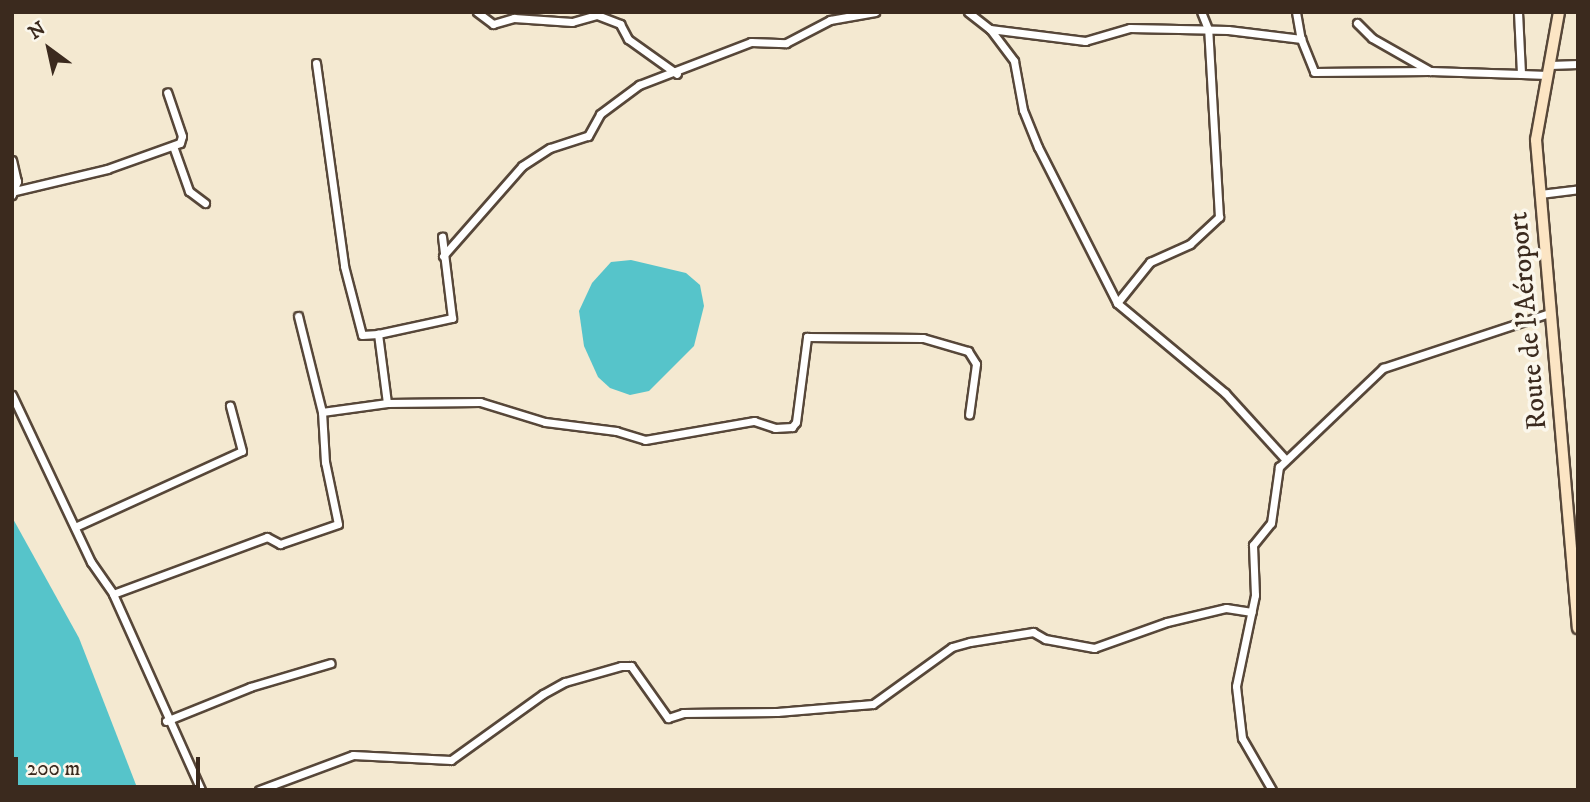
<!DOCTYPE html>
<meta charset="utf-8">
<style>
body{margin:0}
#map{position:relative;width:1590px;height:802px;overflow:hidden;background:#f4e9d1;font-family:"IM FELL DW Pica",serif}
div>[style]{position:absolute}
.water>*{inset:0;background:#56c4ca}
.roads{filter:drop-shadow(2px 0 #574739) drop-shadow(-2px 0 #574739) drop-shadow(0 2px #574739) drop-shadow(0 -2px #574739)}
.street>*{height:7px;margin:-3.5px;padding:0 3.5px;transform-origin:3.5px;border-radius:3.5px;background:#fff}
.secondary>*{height:10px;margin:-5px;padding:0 5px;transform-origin:5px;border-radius:5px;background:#fce5c4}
span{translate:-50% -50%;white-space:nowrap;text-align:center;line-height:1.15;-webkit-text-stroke:7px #fbf7ec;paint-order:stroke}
.street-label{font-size:28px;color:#3b2a1e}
.frame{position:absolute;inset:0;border:14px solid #3b2a1e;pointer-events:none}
.north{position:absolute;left:14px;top:14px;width:70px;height:70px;-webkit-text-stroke:5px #fbf7ec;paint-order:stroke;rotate:327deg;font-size:19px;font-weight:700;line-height:28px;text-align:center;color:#3b2a1e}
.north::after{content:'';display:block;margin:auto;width:24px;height:32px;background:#3b2a1e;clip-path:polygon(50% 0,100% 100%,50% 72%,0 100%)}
.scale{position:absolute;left:14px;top:757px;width:186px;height:32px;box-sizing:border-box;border:4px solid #3b2a1e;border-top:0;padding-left:9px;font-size:21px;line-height:24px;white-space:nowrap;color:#3b2a1e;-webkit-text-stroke:5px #fbf7ec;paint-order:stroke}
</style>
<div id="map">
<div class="water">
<i style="clip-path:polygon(631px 260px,686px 273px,700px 285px,704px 306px,694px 346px,649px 391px,630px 395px,610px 388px,598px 377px,584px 346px,579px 311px,592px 283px,611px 262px)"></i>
<i style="clip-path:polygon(12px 517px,79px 638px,138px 790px,12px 790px)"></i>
</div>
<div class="roads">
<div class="street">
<i style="left:477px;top:12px;width:20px;rotate:37deg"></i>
<i style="left:493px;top:24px;width:22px;rotate:-16deg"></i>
<i style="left:514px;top:18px;width:58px;rotate:3.9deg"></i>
<i style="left:572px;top:22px;width:26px;rotate:-16deg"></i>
<i style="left:597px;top:15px;width:25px;rotate:21deg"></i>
<i style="left:620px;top:24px;width:17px;rotate:62deg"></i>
<i style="left:628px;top:39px;width:60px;rotate:35.5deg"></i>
<i style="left:968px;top:12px;width:28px;rotate:38deg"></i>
<i style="left:990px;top:29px;width:40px;rotate:53deg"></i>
<i style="left:1014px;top:61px;width:50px;rotate:79.6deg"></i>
<i style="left:1023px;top:110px;width:40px;rotate:68deg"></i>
<i style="left:1038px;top:147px;width:175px;rotate:63.1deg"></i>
<i style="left:1117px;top:303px;width:53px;rotate:-51.2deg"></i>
<i style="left:1150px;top:262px;width:44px;rotate:-24.2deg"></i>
<i style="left:1190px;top:244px;width:40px;rotate:-43deg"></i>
<i style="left:1219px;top:217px;width:188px;rotate:-93.3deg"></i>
<i style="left:1208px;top:29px;width:18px;rotate:-112deg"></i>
<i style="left:1296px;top:12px;width:27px;rotate:80deg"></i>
<i style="left:1518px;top:12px;width:62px;rotate:87.2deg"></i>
<i style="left:1521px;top:74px;width:26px;rotate:2deg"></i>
<i style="left:1357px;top:23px;width:21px;rotate:45deg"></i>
<i style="left:1372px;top:38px;width:67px;rotate:29.6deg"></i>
<i style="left:1430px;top:71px;width:91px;rotate:1.9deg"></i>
<i style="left:990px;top:29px;width:96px;rotate:7.2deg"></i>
<i style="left:1085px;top:41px;width:47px;rotate:-16.1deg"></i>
<i style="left:1130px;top:28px;width:98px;rotate:1.2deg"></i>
<i style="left:1228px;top:30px;width:74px;rotate:7deg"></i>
<i style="left:1301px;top:39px;width:35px;rotate:68deg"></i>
<i style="left:1314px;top:72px;width:116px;rotate:-0.5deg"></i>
<i style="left:316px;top:63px;width:205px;rotate:82.1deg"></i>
<i style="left:344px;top:266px;width:71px;rotate:75.4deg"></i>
<i style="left:362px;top:335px;width:16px;rotate:-4deg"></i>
<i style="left:1550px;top:65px;width:28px;rotate:-2deg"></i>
<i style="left:173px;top:146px;width:48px;rotate:70.4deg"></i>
<i style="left:189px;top:191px;width:20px;rotate:37deg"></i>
<i style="left:12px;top:160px;width:22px;rotate:77deg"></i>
<i style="left:17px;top:181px;width:15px;rotate:110deg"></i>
<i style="left:15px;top:191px;width:95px;rotate:-13.4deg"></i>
<i style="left:107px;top:169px;width:77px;rotate:-19.6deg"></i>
<i style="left:180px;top:143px;width:7px;rotate:-74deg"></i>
<i style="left:182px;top:136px;width:46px;rotate:-108.8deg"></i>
<i style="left:1540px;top:194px;width:38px;rotate:-7deg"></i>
<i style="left:443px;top:256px;width:120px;rotate:-48.7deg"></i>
<i style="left:522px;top:166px;width:33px;rotate:-33deg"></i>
<i style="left:550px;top:148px;width:40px;rotate:-18deg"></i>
<i style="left:588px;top:136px;width:25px;rotate:-61deg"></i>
<i style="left:600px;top:114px;width:49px;rotate:-36.6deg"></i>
<i style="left:639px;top:85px;width:120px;rotate:-21deg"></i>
<i style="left:751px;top:42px;width:35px;rotate:2deg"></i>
<i style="left:786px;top:43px;width:50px;rotate:-27.6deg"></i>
<i style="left:830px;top:20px;width:46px;rotate:-10.1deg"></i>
<i style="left:1117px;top:303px;width:141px;rotate:39.8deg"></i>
<i style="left:1225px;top:393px;width:89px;rotate:47.7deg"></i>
<i style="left:12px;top:395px;width:185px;rotate:64.7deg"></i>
<i style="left:91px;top:562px;width:39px;rotate:55deg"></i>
<i style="left:113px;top:594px;width:215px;rotate:65.8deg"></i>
<i style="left:387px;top:403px;width:93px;rotate:-0.6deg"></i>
<i style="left:480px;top:402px;width:68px;rotate:17.1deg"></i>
<i style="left:545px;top:422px;width:72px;rotate:7.2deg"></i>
<i style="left:616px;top:431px;width:30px;rotate:17deg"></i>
<i style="left:645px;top:440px;width:111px;rotate:-9.9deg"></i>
<i style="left:754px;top:421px;width:22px;rotate:18deg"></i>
<i style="left:775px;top:428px;width:17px;rotate:-3deg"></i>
<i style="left:792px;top:427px;width:6px;rotate:-51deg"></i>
<i style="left:796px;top:422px;width:86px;rotate:-82.6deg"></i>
<i style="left:807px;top:337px;width:116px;rotate:0.5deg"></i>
<i style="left:923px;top:338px;width:47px;rotate:16.1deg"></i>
<i style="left:968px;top:351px;width:15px;rotate:58deg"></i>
<i style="left:976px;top:364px;width:51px;rotate:97.8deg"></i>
<i style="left:322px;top:412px;width:66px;rotate:-7.9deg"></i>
<i style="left:387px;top:403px;width:70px;rotate:-97.4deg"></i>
<i style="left:378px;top:334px;width:76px;rotate:-12.2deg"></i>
<i style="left:452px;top:318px;width:82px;rotate:-97deg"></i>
<i style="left:75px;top:527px;width:183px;rotate:-24.5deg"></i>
<i style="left:242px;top:451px;width:47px;rotate:-104.9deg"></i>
<i style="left:113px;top:594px;width:164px;rotate:-20.3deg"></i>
<i style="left:267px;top:537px;width:15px;rotate:28deg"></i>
<i style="left:280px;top:544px;width:61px;rotate:-19deg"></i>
<i style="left:338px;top:524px;width:63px;rotate:-101.8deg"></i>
<i style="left:325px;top:462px;width:50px;rotate:-93.4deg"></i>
<i style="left:322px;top:412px;width:99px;rotate:-104deg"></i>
<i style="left:166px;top:721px;width:91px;rotate:-22deg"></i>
<i style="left:250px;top:687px;width:84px;rotate:-16.5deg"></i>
<i style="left:259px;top:790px;width:100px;rotate:-20.4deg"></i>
<i style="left:353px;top:755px;width:98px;rotate:2.9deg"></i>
<i style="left:451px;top:760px;width:113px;rotate:-35.7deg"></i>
<i style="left:543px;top:694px;width:25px;rotate:-29deg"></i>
<i style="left:565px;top:682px;width:58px;rotate:-15.9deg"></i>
<i style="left:621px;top:666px;width:10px"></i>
<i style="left:631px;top:666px;width:64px;rotate:54.6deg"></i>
<i style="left:668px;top:718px;width:16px;rotate:-18deg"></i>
<i style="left:683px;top:713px;width:94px;rotate:-0.6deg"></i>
<i style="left:777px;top:712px;width:96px;rotate:-4.8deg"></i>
<i style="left:873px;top:704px;width:97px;rotate:-35.8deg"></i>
<i style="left:952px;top:647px;width:19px;rotate:-16deg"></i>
<i style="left:970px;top:642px;width:64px;rotate:-9deg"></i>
<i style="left:1033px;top:632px;width:14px;rotate:30deg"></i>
<i style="left:1045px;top:639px;width:50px;rotate:10.4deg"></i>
<i style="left:1094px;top:648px;width:77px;rotate:-19.6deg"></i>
<i style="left:1167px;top:622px;width:61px;rotate:-13.3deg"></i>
<i style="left:1226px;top:608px;width:26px;rotate:9deg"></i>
<i style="left:1272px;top:790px;width:60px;rotate:-120deg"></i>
<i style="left:1242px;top:738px;width:52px;rotate:-96.6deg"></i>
<i style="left:1236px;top:686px;width:93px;rotate:-78.2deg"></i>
<i style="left:1255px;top:595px;width:50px;rotate:-92.3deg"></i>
<i style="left:1253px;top:545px;width:28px;rotate:-51deg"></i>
<i style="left:1271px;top:523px;width:57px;rotate:-81.9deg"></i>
<i style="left:1279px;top:467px;width:144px;rotate:-43.6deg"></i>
<i style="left:1383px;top:368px;width:175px;rotate:-18.3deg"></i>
</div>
<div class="secondary">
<i style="left:1559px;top:12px;width:130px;rotate:100.2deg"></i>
<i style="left:1536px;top:140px;width:490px;rotate:85.1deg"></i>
</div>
</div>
<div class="street-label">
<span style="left:1528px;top:321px;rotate:-95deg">Route de l'Aéroport</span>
</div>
<div class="frame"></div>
<div class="north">N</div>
<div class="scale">200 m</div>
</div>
